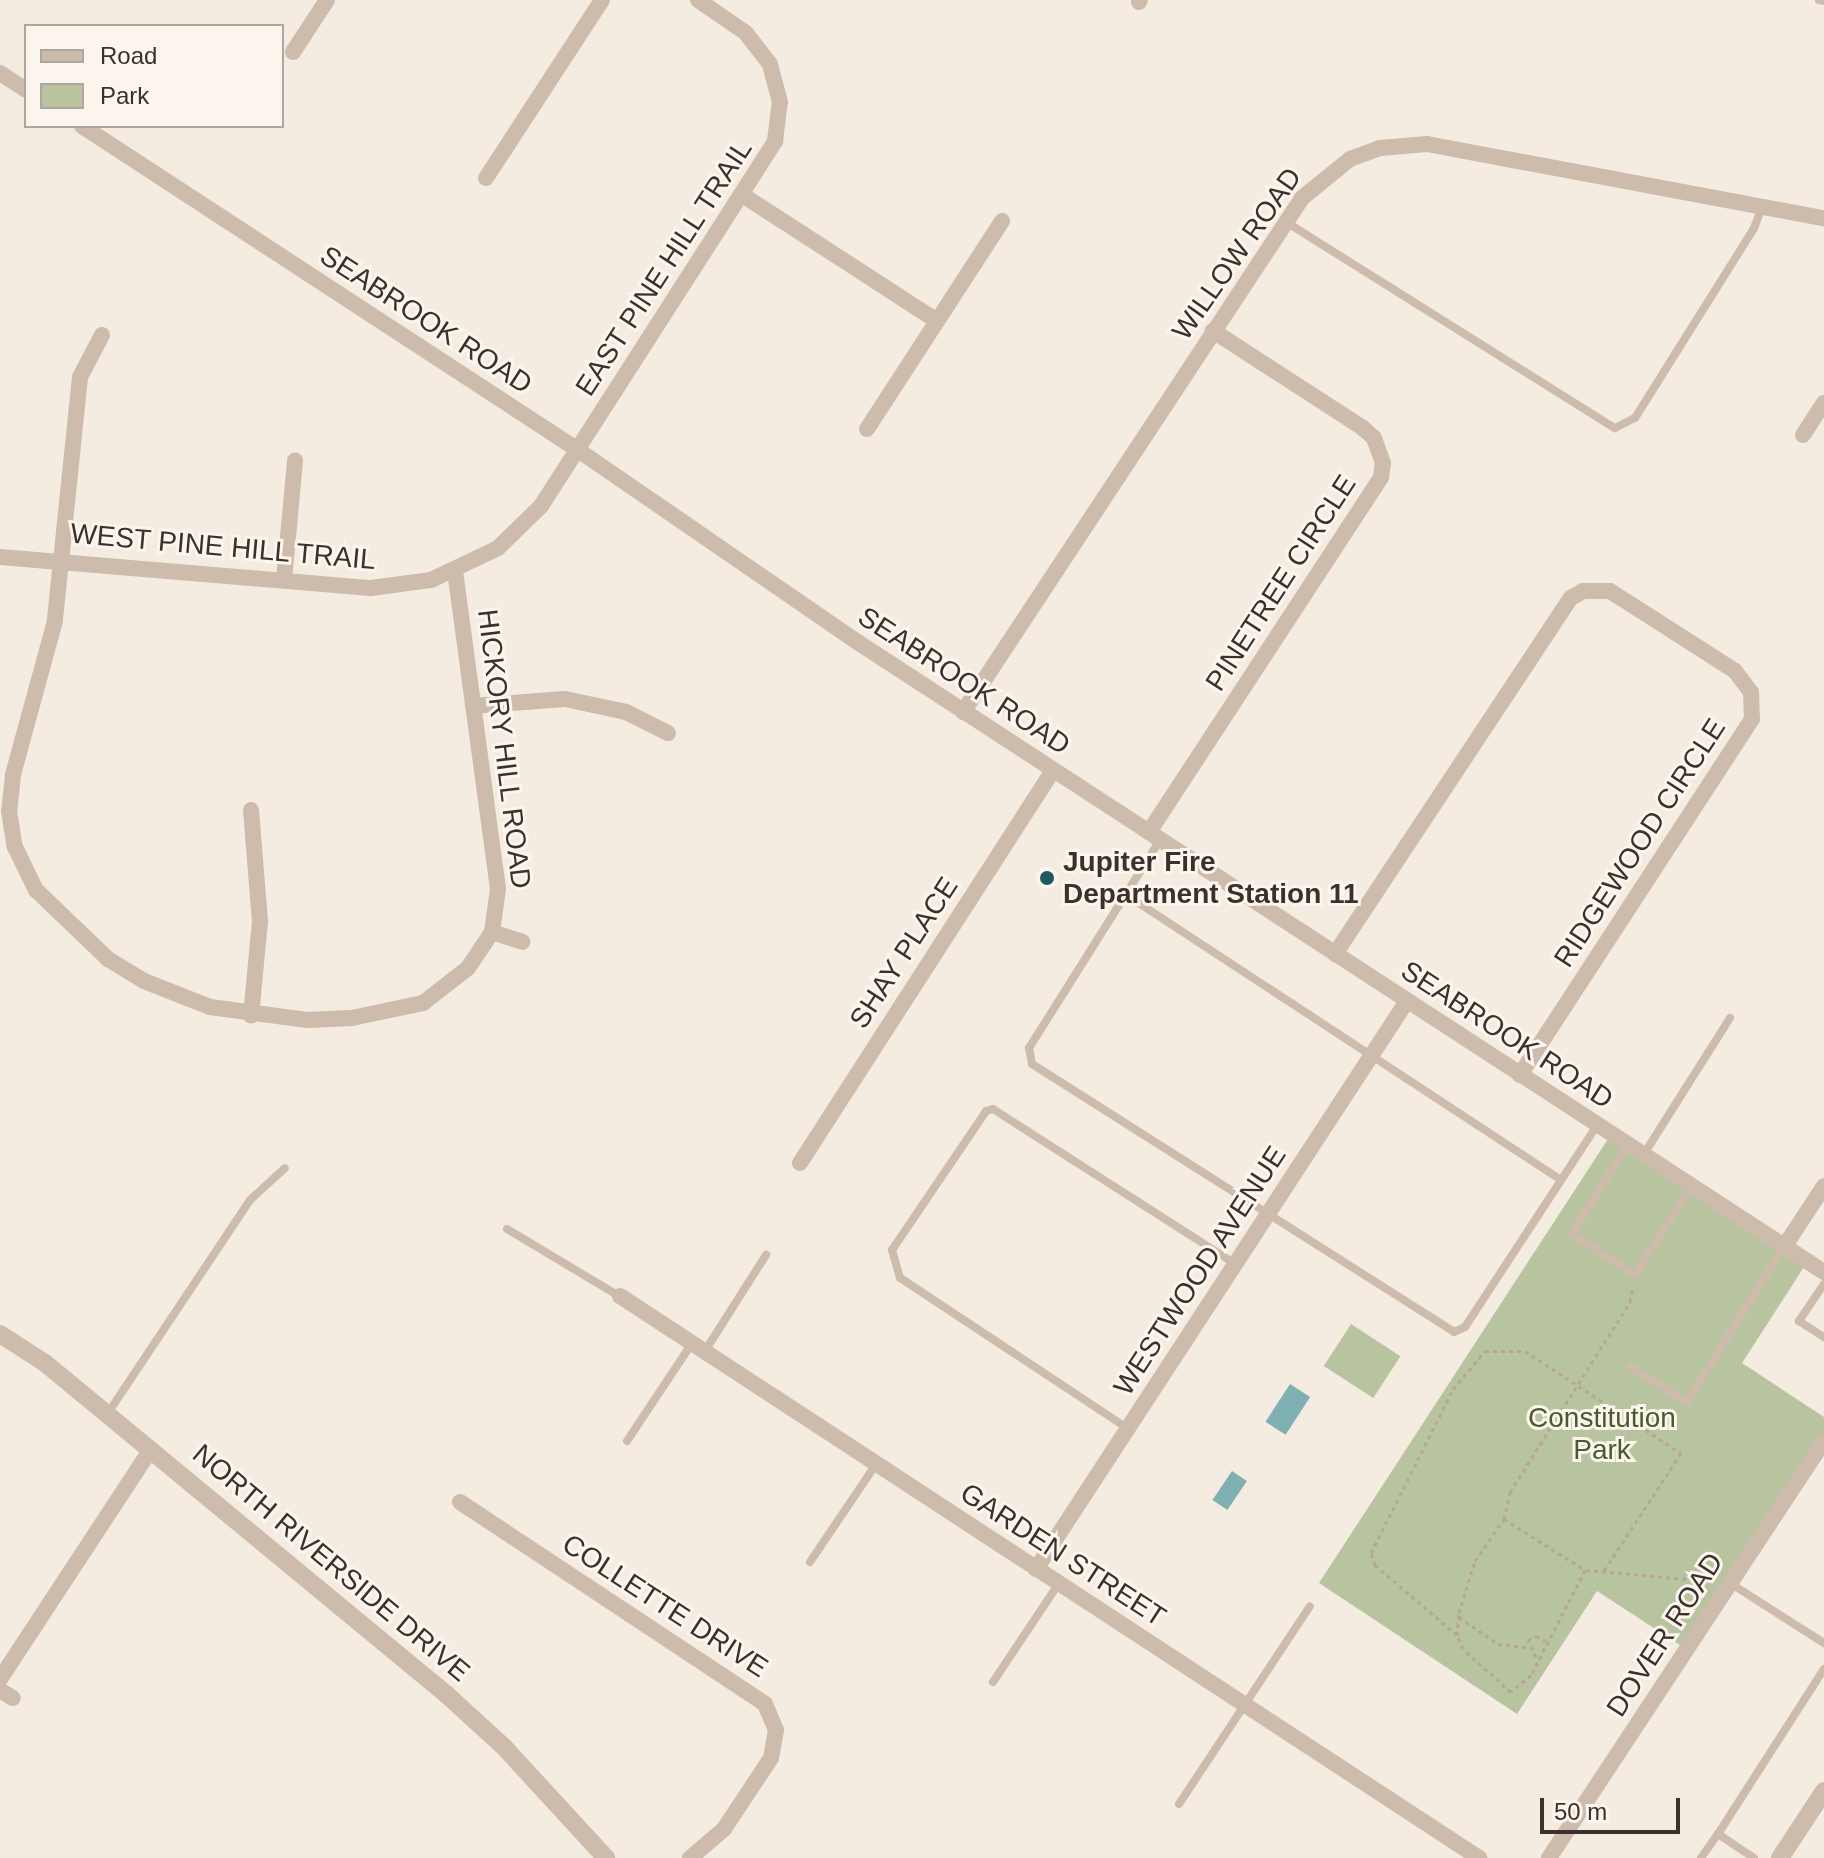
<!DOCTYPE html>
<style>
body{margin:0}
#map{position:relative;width:1824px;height:1858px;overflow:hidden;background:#f4ebe1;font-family:Helvetica,sans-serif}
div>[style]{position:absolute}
.green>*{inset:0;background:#b8c4a0;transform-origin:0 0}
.water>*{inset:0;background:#7fb0b2;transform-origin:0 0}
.path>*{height:3px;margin-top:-1.5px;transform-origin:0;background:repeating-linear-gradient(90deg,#b9a596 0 4px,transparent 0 8px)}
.service>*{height:8px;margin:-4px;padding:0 4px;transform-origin:4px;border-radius:4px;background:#cdbbac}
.minor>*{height:16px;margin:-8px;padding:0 8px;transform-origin:8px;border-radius:8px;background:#cdbbac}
.tertiary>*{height:18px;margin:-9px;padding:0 9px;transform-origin:9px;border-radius:9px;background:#cdbbac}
.dots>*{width:22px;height:22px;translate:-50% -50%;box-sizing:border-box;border:4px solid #fbf5ee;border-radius:50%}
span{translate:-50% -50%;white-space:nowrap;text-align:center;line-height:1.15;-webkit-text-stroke:6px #fbf5ee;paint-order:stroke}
.street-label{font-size:28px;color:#3b302b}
.poi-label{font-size:28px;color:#3b302b;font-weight:700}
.left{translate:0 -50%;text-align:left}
.park-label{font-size:28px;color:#4a5a2e}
.legend{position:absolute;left:24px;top:24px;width:260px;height:104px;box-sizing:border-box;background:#fbf5ee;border:2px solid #aea6a0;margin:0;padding:10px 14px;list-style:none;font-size:24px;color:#3b302b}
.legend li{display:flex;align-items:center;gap:16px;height:40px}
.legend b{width:40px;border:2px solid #aea6a0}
.scale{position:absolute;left:1540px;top:1798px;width:140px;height:36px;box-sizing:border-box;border:4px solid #3b302b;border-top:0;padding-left:10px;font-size:24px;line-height:28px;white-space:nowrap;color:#3b302b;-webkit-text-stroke:6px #fbf5ee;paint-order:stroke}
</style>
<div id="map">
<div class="green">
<i style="clip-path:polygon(1608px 1139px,1804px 1267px,1742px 1363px,1824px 1417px,1824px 1434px,1683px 1647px,1597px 1591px,1517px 1714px,1319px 1583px)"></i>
<i style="left:1351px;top:1324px;width:59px;height:50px;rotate:33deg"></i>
</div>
<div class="water">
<i style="left:1290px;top:1384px;width:24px;height:45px;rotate:33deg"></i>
<i style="left:1232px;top:1471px;width:18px;height:35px;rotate:34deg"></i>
</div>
<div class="path">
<i style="left:1504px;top:1519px;width:96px;rotate:32.2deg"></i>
<i style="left:1585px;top:1570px;width:118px;rotate:117.2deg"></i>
<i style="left:1531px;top:1675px;width:26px;rotate:140deg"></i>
<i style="left:1511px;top:1692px;width:64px;rotate:-138.1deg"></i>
<i style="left:1463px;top:1649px;width:15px;rotate:-113deg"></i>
<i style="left:1457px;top:1635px;width:22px;rotate:-85deg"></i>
<i style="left:1459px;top:1613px;width:54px;rotate:-72.9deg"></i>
<i style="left:1475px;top:1561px;width:51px;rotate:-55.4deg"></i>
<i style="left:1504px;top:1519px;width:28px;rotate:-77deg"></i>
<i style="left:1510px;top:1492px;width:225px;rotate:-57.7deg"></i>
<i style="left:1630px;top:1302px;width:16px;rotate:-79deg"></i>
<i style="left:1586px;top:1570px;width:124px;rotate:5.1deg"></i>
<i style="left:1459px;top:1617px;width:47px;rotate:34.7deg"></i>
<i style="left:1498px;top:1644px;width:30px;rotate:6deg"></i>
<i style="left:1457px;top:1635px;width:108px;rotate:-139.5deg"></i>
<i style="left:1375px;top:1565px;width:13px;rotate:-108deg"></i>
<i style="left:1371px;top:1553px;width:183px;rotate:-63.4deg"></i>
<i style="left:1453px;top:1389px;width:50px;rotate:-49.9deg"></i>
<i style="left:1485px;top:1351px;width:40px"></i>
<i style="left:1525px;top:1351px;width:186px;rotate:33.2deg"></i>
<i style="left:1681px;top:1453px;width:142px;rotate:123.2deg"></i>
<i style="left:1536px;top:1657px;width:19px;rotate:-115deg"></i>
<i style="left:1528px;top:1640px;width:9px;rotate:-27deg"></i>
<i style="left:1536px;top:1636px;width:11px;rotate:27deg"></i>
</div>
<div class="service">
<i style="left:1819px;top:0;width:5px;rotate:11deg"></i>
<i style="left:1286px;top:222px;width:388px;rotate:32.1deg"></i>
<i style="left:1615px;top:428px;width:22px;rotate:-27deg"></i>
<i style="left:1635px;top:418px;width:224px;rotate:-57.9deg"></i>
<i style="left:1754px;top:228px;width:22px;rotate:-69deg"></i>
<i style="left:1160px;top:840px;width:246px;rotate:122.2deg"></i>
<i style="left:1029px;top:1048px;width:16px;rotate:79deg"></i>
<i style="left:1032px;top:1064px;width:500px;rotate:32.4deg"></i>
<i style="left:1454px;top:1332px;width:12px;rotate:-24deg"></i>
<i style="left:1465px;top:1327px;width:241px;rotate:-56.8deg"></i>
<i style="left:1125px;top:894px;width:521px;rotate:33.26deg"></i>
<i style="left:1628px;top:1145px;width:105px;rotate:122.2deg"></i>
<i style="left:1572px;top:1234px;width:75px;rotate:33.1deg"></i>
<i style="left:1635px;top:1275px;width:106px;rotate:-57.4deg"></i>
<i style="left:1644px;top:1154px;width:161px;rotate:-57.7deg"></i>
<i style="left:507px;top:1229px;width:131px;rotate:30.9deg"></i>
<i style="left:1824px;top:1284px;width:45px;rotate:124deg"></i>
<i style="left:1799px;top:1321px;width:30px;rotate:33deg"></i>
<i style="left:705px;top:1351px;width:114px;rotate:-57.6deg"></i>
<i style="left:1630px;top:1366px;width:67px;rotate:32.3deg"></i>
<i style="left:1687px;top:1402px;width:183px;rotate:-58deg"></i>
<i style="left:108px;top:1413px;width:256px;rotate:-56.3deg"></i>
<i style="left:250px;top:1200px;width:47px;rotate:-42.4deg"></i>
<i style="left:1127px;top:1428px;width:272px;rotate:-146.5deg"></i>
<i style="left:900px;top:1278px;width:29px;rotate:-106deg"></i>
<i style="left:892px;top:1250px;width:168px;rotate:-55.9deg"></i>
<i style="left:986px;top:1111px;width:7px;rotate:-16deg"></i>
<i style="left:993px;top:1109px;width:287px;rotate:32.6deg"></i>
<i style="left:627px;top:1441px;width:118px;rotate:-56.4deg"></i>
<i style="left:810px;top:1562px;width:118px;rotate:-56deg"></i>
<i style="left:1730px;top:1583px;width:112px;rotate:32.6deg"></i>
<i style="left:993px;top:1682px;width:119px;rotate:-56.3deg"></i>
<i style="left:1179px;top:1804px;width:237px;rotate:-56.5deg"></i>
<i style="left:1701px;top:1858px;width:29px;rotate:-55deg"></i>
<i style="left:1754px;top:1858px;width:43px;rotate:-146.3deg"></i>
<i style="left:1718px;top:1834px;width:196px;rotate:-57.3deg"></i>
</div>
<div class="minor">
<i style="left:1139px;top:2px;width:2px;rotate:-63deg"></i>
<i style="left:293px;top:52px;width:62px;rotate:-56.8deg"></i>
<i style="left:0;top:73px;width:31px;rotate:33deg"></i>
<i style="left:82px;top:126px;width:592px;rotate:33.15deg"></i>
<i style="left:578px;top:450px;width:341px;rotate:34.5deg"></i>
<i style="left:859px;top:643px;width:1152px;rotate:33.1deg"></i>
<i style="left:486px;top:178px;width:212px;rotate:-56.9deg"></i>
<i style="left:744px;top:196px;width:230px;rotate:32.9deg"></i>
<i style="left:102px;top:335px;width:47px;rotate:117.6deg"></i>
<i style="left:80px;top:377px;width:245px;rotate:95.9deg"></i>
<i style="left:55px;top:621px;width:160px;rotate:105.3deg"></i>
<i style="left:13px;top:775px;width:36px;rotate:96deg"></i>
<i style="left:9px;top:811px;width:36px;rotate:81deg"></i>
<i style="left:15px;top:847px;width:48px;rotate:64deg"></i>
<i style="left:36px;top:890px;width:100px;rotate:43.8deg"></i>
<i style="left:108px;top:959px;width:42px;rotate:31.4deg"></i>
<i style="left:144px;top:981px;width:71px;rotate:21.5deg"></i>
<i style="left:210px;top:1007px;width:98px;rotate:7.6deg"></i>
<i style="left:307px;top:1020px;width:45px;rotate:-2.5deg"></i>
<i style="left:352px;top:1018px;width:73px;rotate:-11.9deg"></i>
<i style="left:423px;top:1003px;width:57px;rotate:-37.9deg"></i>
<i style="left:468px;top:968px;width:43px;rotate:-56.3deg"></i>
<i style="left:492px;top:932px;width:43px;rotate:-82.1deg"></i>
<i style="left:498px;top:889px;width:320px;rotate:-97.7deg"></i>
<i style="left:867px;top:429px;width:248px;rotate:-57deg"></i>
<i style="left:1803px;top:435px;width:38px;rotate:-57deg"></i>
<i style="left:0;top:557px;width:372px;rotate:4.8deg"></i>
<i style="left:371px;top:588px;width:61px;rotate:-7.6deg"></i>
<i style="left:431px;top:580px;width:74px;rotate:-25.5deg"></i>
<i style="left:498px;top:548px;width:60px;rotate:-44.3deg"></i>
<i style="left:541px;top:506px;width:434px;rotate:-57.3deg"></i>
<i style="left:775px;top:141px;width:39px;rotate:-83deg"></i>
<i style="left:780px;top:102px;width:39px;rotate:-105deg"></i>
<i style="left:770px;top:64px;width:39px;rotate:-128deg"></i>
<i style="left:746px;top:33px;width:58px;rotate:-145.5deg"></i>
<i style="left:284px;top:580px;width:120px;rotate:-84.7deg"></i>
<i style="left:473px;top:706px;width:92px;rotate:-4.4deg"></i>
<i style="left:565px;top:699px;width:62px;rotate:12deg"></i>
<i style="left:626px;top:712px;width:47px;rotate:26.6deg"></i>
<i style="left:963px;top:712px;width:616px;rotate:-56.59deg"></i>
<i style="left:1302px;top:198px;width:62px;rotate:-39.1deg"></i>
<i style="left:1350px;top:159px;width:32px;rotate:-20deg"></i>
<i style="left:1380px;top:148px;width:47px;rotate:-4.9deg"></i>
<i style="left:1427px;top:144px;width:404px;rotate:10.6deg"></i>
<i style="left:251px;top:810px;width:111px;rotate:85.4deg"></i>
<i style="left:260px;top:921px;width:95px;rotate:95.4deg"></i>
<i style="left:1149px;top:832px;width:424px;rotate:-56.8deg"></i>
<i style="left:1381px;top:477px;width:14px;rotate:-82deg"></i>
<i style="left:1383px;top:463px;width:27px;rotate:-110deg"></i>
<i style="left:1374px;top:438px;width:15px;rotate:-138deg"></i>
<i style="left:1363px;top:428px;width:179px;rotate:-147.1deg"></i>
<i style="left:492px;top:932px;width:32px;rotate:18deg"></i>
<i style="left:1335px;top:954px;width:427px;rotate:-56.5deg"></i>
<i style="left:1571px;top:598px;width:14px;rotate:-30deg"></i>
<i style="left:1583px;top:591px;width:27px"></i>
<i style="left:1610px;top:591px;width:148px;rotate:32.6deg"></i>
<i style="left:1735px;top:671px;width:26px;rotate:53deg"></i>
<i style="left:1751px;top:692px;width:27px;rotate:88deg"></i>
<i style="left:1752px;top:719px;width:425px;rotate:123.1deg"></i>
<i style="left:800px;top:1163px;width:467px;rotate:-57.2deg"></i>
<i style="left:1784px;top:1247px;width:73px;rotate:-56.7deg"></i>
<i style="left:620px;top:1296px;width:1027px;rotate:33.19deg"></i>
<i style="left:460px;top:1502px;width:366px;rotate:33.5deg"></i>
<i style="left:765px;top:1704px;width:28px;rotate:67deg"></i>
<i style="left:776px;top:1730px;width:28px;rotate:100deg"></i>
<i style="left:771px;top:1758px;width:85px;rotate:123.5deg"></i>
<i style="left:724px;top:1829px;width:45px;rotate:139.5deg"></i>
<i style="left:1036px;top:1569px;width:678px;rotate:-56.85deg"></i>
<i style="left:0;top:1679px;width:275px;rotate:-56.7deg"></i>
<i style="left:0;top:1690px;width:15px;rotate:32deg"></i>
<i style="left:1549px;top:1858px;width:500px;rotate:-56.6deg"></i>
</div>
<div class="tertiary">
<i style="left:0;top:1334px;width:54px;rotate:32.8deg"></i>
<i style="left:45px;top:1363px;width:520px;rotate:39.54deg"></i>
<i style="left:446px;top:1694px;width:79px;rotate:42.4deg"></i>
<i style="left:504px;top:1747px;width:151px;rotate:47.4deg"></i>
<i style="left:1780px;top:1858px;width:80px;rotate:-56.7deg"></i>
</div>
<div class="dots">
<i style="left:1047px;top:878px;background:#1f5a5e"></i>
</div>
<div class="street-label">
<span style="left:1237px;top:254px;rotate:-55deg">WILLOW ROAD</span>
<span style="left:664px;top:268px;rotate:-57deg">EAST PINE HILL TRAIL</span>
<span style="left:426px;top:320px;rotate:33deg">SEABROOK ROAD</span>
<span style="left:223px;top:547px;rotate:5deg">WEST PINE HILL TRAIL</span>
<span style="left:1281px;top:583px;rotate:-57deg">PINETREE CIRCLE</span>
<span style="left:964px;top:681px;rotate:33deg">SEABROOK ROAD</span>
<span style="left:504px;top:749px;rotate:83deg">HICKORY HILL ROAD</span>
<span style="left:1640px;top:843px;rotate:-57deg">RIDGEWOOD CIRCLE</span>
<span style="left:904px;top:953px;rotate:-57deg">SHAY PLACE</span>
<span style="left:1507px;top:1035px;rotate:33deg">SEABROOK ROAD</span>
<span style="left:1200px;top:1271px;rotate:-57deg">WESTWOOD AVENUE</span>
<span style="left:1063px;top:1555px;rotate:33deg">GARDEN STREET</span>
<span style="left:331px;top:1563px;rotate:40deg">NORTH RIVERSIDE DRIVE</span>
<span style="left:665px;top:1606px;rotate:33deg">COLLETTE DRIVE</span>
<span style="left:1665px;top:1635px;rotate:-57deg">DOVER ROAD</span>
</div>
<div class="poi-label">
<span class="left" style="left:1063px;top:878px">Jupiter Fire<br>Department Station 11</span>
</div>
<div class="park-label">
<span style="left:1602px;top:1434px">Constitution<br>Park</span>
</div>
<ul class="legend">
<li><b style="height:10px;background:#cdbbac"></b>Road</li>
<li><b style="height:22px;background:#b8c4a0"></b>Park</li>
</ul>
<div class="scale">50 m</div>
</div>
